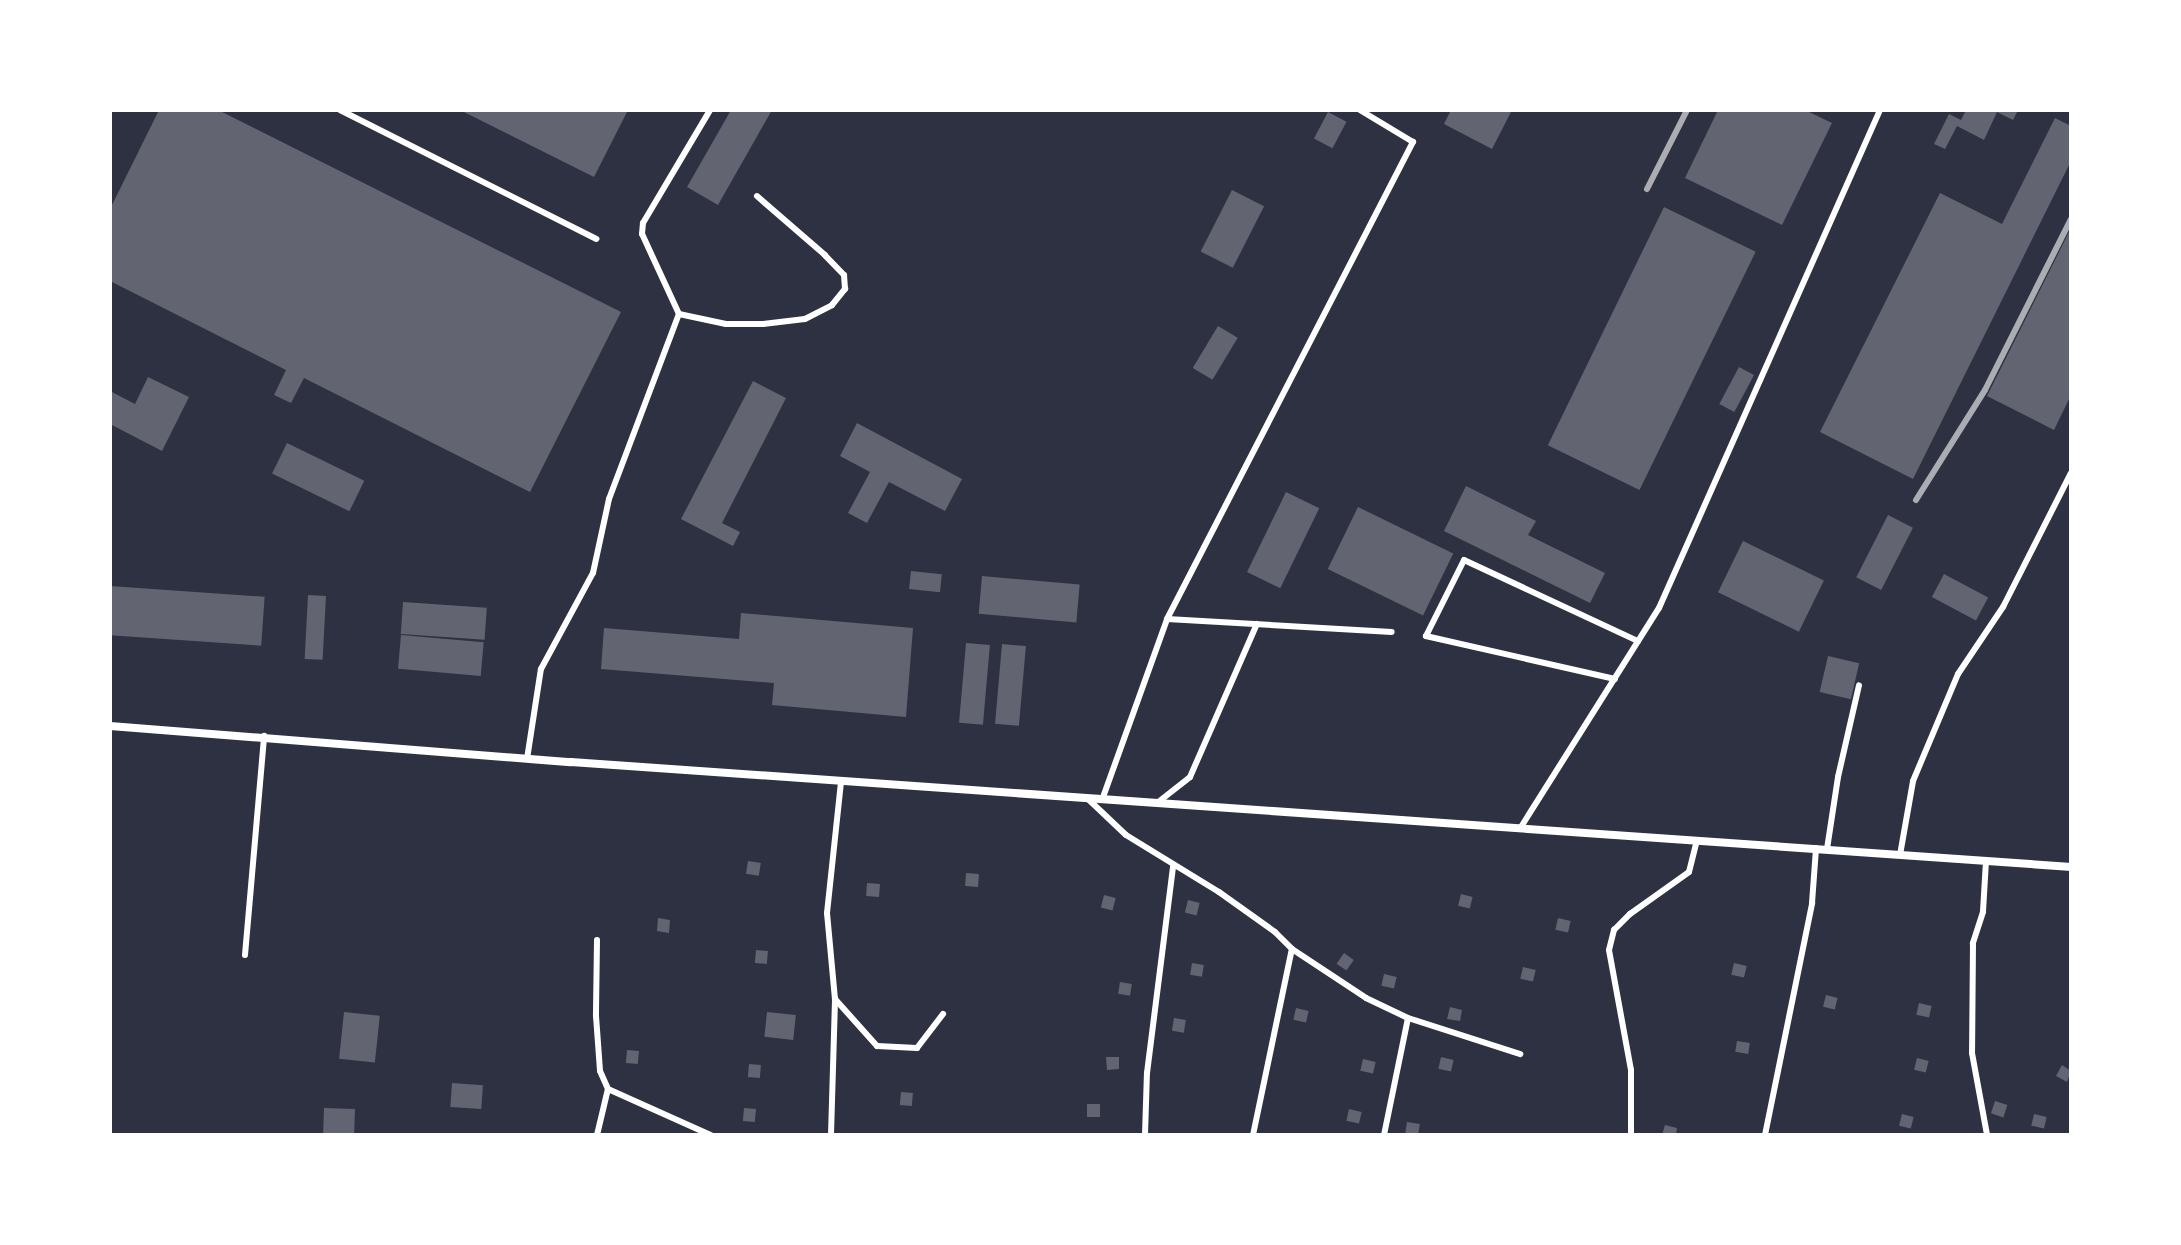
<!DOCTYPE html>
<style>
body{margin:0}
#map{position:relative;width:2181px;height:1245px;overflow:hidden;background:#2d3142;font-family:Barlow,sans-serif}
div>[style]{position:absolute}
.building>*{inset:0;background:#626471;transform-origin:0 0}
.service>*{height:6px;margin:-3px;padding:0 3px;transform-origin:3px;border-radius:3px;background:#fff}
.minor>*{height:8px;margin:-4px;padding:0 4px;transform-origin:4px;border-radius:4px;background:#fff}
.rail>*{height:6px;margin:-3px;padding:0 3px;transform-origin:3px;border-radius:3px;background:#abadb3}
span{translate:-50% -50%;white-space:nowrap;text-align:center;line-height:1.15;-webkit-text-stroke:8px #fff;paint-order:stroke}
.frame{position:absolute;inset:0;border:112px solid #fff;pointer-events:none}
</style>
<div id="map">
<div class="building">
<i style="clip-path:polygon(159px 110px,218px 110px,621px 312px,530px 492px,304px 378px,291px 403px,274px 395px,286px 370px,110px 281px,110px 209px)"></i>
<i style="clip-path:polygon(460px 110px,628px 110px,594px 177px)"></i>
<i style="clip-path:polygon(731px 110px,772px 110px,718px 205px,687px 187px)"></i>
<i style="clip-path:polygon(1451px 110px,1512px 110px,1492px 149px,1444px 124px)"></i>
<i style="clip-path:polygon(1718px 110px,1805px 110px,1832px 123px,1782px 225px,1685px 178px)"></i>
<i style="clip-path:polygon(1966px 110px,2018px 110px,2013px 120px,1997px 112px,1984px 140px,1957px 126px,1945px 149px,1934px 144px,1949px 114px,1961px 120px)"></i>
<i style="left:1328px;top:112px;width:21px;height:30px;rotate:28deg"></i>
<i style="clip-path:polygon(2055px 118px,2071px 126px,2071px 161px,1913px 479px,1820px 432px,1940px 193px,2002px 224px)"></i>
<i style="left:1232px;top:190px;width:36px;height:69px;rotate:27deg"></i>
<i style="left:1664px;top:207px;width:102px;height:265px;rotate:26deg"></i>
<i style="clip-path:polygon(2071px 228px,2071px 395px,2054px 430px,1987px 396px)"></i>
<i style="left:1218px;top:326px;width:23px;height:49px;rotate:31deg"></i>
<i style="left:1739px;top:367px;width:17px;height:42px;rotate:28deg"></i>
<i style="clip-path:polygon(148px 377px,189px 397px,162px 451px,110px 424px,110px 391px,135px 404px)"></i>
<i style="clip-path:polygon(753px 381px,786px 398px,722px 523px,740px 532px,733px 546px,681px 519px)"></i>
<i style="clip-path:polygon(857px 423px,962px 479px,945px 511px,889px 482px,867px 523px,848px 513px,870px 472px,840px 456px)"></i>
<i style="left:287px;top:443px;width:86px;height:34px;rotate:26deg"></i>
<i style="clip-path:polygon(1466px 486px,1536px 521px,1528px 535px,1605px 573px,1590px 603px,1444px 531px)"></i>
<i style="left:1286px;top:492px;width:37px;height:89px;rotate:26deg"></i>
<i style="left:1358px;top:507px;width:106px;height:69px;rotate:26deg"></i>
<i style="left:1888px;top:515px;width:28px;height:70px;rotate:27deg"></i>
<i style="left:1743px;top:541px;width:90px;height:57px;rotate:26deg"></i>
<i style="left:911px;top:571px;width:31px;height:18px;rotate:6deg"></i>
<i style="left:1944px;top:574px;width:50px;height:26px;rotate:28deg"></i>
<i style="left:982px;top:576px;width:98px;height:38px;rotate:5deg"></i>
<i style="left:110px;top:586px;width:155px;height:49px;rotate:4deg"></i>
<i style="left:308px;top:595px;width:18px;height:64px;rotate:3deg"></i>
<i style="left:403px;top:602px;width:84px;height:32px;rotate:4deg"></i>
<i style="clip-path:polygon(741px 613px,913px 628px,906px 717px,772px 705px,774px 683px,601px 669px,604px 628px,739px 639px)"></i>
<i style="left:401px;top:635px;width:83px;height:34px;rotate:5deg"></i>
<i style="left:966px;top:643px;width:24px;height:80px;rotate:5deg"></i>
<i style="left:1002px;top:644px;width:24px;height:80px;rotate:5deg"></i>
<i style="left:1828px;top:656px;width:32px;height:37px;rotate:13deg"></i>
<i style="left:748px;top:861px;width:13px;height:13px;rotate:9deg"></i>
<i style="left:966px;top:873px;width:13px;height:13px;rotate:4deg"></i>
<i style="left:867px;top:883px;width:13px;height:13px;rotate:4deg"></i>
<i style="left:1461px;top:894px;width:12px;height:12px;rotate:14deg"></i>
<i style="left:1104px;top:895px;width:12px;height:13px;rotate:14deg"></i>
<i style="left:1188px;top:900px;width:12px;height:13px;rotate:14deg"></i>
<i style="clip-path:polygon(658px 918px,670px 920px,669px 933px,657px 931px)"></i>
<i style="left:1558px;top:918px;width:13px;height:12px;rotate:13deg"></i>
<i style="left:756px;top:950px;width:12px;height:13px;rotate:5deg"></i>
<i style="left:1344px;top:953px;width:12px;height:13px;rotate:35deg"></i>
<i style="left:1192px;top:963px;width:12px;height:12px;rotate:9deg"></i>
<i style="left:1734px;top:963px;width:13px;height:12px;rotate:13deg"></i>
<i style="left:1523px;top:967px;width:13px;height:12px;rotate:13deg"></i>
<i style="left:1384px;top:974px;width:13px;height:12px;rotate:13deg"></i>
<i style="left:1120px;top:982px;width:12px;height:12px;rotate:9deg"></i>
<i style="left:1826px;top:995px;width:12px;height:12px;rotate:14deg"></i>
<i style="left:1919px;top:1003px;width:13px;height:12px;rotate:13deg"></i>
<i style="clip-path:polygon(1450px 1007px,1462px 1010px,1460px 1021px,1447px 1019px)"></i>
<i style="left:1296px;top:1008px;width:13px;height:12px;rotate:13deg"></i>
<i style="left:344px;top:1012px;width:36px;height:47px;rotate:6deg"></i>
<i style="left:767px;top:1012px;width:29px;height:25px;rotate:6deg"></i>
<i style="left:1174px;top:1018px;width:12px;height:13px;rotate:9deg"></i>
<i style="left:1737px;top:1041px;width:13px;height:11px;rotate:9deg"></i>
<i style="left:627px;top:1050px;width:12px;height:13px;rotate:5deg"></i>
<i style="clip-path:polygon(1106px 1057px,1119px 1057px,1119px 1069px,1107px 1070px)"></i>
<i style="left:1441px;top:1057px;width:13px;height:12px;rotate:13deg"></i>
<i style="left:1917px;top:1058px;width:12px;height:12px;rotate:14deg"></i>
<i style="left:1363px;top:1059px;width:13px;height:12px;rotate:13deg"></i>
<i style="left:749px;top:1064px;width:12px;height:13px;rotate:5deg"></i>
<i style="clip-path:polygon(2062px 1065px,2071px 1071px,2067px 1082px,2056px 1076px)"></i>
<i style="left:452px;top:1083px;width:31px;height:24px;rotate:4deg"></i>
<i style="left:901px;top:1092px;width:12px;height:13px;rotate:5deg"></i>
<i style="left:1995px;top:1101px;width:13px;height:13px;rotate:18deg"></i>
<i style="left:1087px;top:1104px;width:13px;height:13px"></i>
<i style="left:324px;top:1108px;width:31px;height:27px;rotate:2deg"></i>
<i style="left:744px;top:1108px;width:12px;height:13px;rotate:5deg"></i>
<i style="left:1349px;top:1109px;width:13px;height:12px;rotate:13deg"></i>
<i style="left:1902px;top:1114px;width:12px;height:12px;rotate:14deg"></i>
<i style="left:2034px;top:1114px;width:13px;height:12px;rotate:13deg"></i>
<i style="left:1407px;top:1122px;width:13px;height:11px;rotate:9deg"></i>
<i style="clip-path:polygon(1665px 1125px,1677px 1128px,1676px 1135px,1662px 1135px)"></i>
</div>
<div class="service">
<i style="left:340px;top:110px;width:287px;rotate:26.7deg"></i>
<i style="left:679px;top:314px;width:48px;rotate:12deg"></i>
<i style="left:726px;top:324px;width:37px"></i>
<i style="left:763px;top:324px;width:42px;rotate:-6.8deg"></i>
<i style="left:805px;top:319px;width:30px;rotate:-27deg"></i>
<i style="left:832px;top:305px;width:21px;rotate:-51deg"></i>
<i style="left:845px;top:289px;width:14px;rotate:-94deg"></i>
<i style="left:844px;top:275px;width:28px;rotate:-134deg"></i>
<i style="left:825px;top:255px;width:90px;rotate:-139.1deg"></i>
<i style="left:1167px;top:619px;width:225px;rotate:3.3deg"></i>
<i style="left:1615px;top:679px;width:194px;rotate:-167.2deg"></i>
<i style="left:1426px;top:636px;width:85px;rotate:-63.4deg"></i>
<i style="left:1464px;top:560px;width:192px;rotate:25deg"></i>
<i style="left:527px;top:759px;width:91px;rotate:-81.2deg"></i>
<i style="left:541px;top:669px;width:109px;rotate:-61.6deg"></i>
<i style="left:593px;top:573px;width:76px;rotate:-77.8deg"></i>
<i style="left:609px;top:499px;width:198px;rotate:-69.3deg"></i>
<i style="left:679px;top:314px;width:88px;rotate:-114.8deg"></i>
<i style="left:642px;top:234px;width:11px;rotate:-85deg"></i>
<i style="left:643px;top:223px;width:131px;rotate:-59.3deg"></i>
<i style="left:841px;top:782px;width:132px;rotate:96.1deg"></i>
<i style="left:827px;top:913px;width:86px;rotate:84.7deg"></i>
<i style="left:835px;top:999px;width:63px;rotate:48.2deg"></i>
<i style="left:877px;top:1046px;width:40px;rotate:2.9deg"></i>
<i style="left:917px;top:1048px;width:43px;rotate:-52.6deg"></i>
<i style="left:1088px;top:799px;width:52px;rotate:43.5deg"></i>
<i style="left:1126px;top:835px;width:109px;rotate:31.5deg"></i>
<i style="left:1219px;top:892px;width:69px;rotate:35.5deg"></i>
<i style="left:1275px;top:932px;width:24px;rotate:45deg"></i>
<i style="left:1292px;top:949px;width:89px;rotate:33.5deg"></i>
<i style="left:1366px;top:998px;width:47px;rotate:25.5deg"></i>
<i style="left:1408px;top:1018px;width:118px;rotate:17.8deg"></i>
<i style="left:1102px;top:800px;width:192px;rotate:-70.2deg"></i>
<i style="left:1167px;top:619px;width:537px;rotate:-62.72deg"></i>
<i style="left:1413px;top:142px;width:62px;rotate:-148.9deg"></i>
<i style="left:1157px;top:803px;width:42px;rotate:-38.2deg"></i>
<i style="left:1190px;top:777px;width:167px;rotate:-66.4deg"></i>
<i style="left:1521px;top:827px;width:259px;rotate:-57.8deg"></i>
<i style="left:1659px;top:608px;width:545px;rotate:-66.07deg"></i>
<i style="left:1827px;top:849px;width:73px;rotate:-81.3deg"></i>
<i style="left:1838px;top:777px;width:94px;rotate:-77.1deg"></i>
<i style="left:1900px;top:855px;width:75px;rotate:-80deg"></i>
<i style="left:1913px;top:781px;width:116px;rotate:-67.2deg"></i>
<i style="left:1958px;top:674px;width:81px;rotate:-56.1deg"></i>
<i style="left:2003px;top:607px;width:150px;rotate:-63.1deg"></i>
<i style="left:1986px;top:861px;width:51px;rotate:93.4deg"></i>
<i style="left:1983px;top:912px;width:33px;rotate:108deg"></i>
<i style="left:1973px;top:943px;width:110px;rotate:90.5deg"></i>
<i style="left:1972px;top:1053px;width:83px;rotate:79.6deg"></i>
<i style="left:597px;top:940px;width:76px;rotate:90.8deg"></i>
<i style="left:596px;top:1016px;width:55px;rotate:85.8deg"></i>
<i style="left:600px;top:1071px;width:20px;rotate:66deg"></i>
<i style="left:608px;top:1089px;width:113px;rotate:24.1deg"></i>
<i style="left:245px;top:955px;width:220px;rotate:-85deg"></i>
<i style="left:597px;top:1135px;width:47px;rotate:-76.6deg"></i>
<i style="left:831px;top:1135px;width:136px;rotate:-88.3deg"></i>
<i style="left:1145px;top:1135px;width:62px;rotate:-88.2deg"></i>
<i style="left:1147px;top:1073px;width:209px;rotate:-82.8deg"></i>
<i style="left:1253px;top:1135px;width:190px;rotate:-78.2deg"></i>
<i style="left:1384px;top:1135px;width:119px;rotate:-78.4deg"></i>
<i style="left:1631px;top:1135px;width:65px;rotate:-90deg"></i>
<i style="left:1631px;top:1070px;width:122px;rotate:-100.4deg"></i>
<i style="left:1609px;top:950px;width:21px;rotate:-76deg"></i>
<i style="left:1614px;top:930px;width:23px;rotate:-45deg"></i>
<i style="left:1630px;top:914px;width:72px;rotate:-35.4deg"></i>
<i style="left:1689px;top:872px;width:33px;rotate:-76deg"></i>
<i style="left:1765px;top:1135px;width:237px;rotate:-78.5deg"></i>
<i style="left:1812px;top:903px;width:55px;rotate:-85.8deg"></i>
</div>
<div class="minor">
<i style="left:110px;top:726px;width:462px;rotate:4.5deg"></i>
<i style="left:571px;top:762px;width:1504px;rotate:4deg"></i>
</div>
<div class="rail">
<i style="left:1647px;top:189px;width:89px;rotate:-63.1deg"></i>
<i style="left:1916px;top:500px;width:130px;rotate:-57.9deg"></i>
<i style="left:1985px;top:390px;width:191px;rotate:-63.3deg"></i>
</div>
<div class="frame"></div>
</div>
